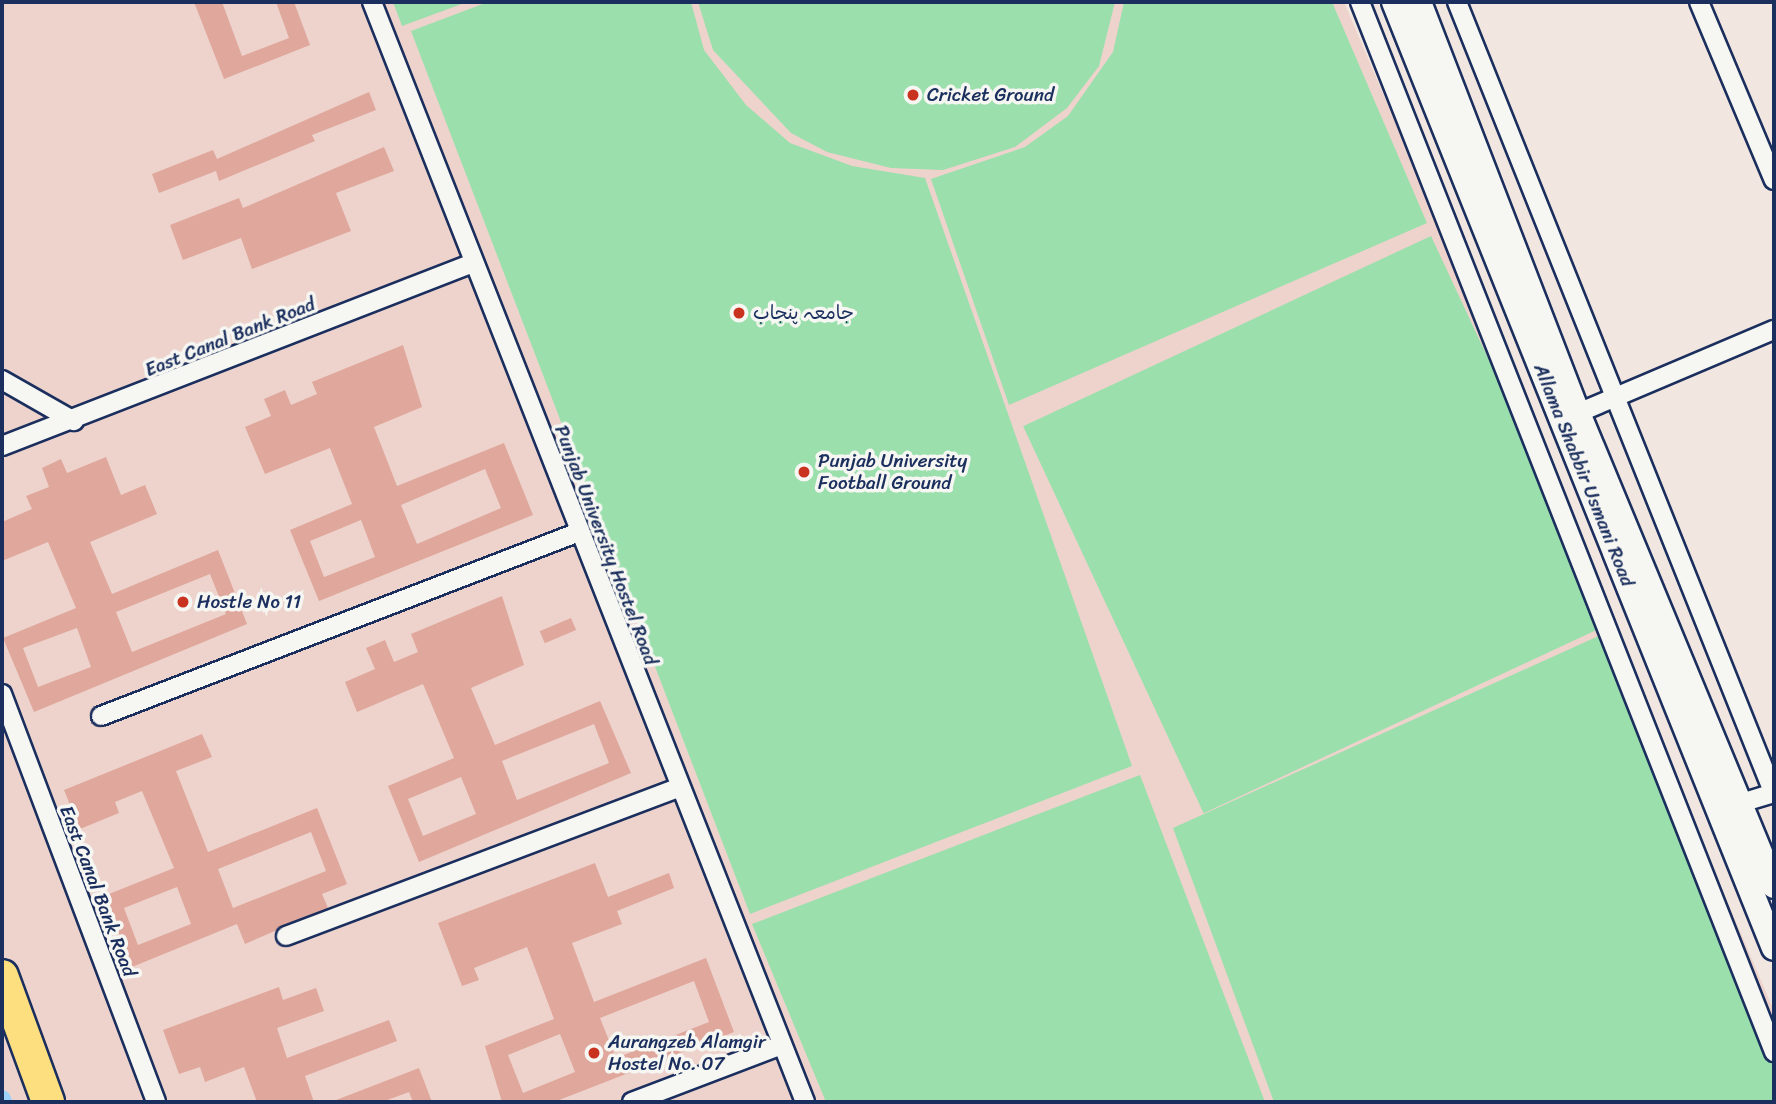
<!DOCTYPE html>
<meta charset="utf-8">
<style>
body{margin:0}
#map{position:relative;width:1776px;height:1104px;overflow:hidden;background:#f2e6e1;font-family:Sriracha,"Playpen Sans Arabic",sans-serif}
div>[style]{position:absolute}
.built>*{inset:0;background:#edd3cc}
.green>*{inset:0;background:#9adfac;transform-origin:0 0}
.canal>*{height:18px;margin:-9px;padding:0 9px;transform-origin:9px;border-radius:9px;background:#9ed2fc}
.building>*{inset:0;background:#e0a79c;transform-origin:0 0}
.roads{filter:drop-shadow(2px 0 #1b2f5e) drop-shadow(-2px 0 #1b2f5e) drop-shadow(0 2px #1b2f5e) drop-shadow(0 -2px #1b2f5e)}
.street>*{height:18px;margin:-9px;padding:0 9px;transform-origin:9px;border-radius:9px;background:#f6f6f2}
.secondary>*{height:24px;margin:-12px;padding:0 12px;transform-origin:12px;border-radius:12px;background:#f6f6f2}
.highway>*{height:32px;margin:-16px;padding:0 16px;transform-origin:16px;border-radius:16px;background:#fedf80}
.dots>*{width:19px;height:19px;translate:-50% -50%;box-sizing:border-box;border:4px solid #f6f6f2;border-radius:50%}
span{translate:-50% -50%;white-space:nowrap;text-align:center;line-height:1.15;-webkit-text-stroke:7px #f6f6f2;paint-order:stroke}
.poi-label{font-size:19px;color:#1b2f5e}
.left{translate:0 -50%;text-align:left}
.street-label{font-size:19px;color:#1b2f5e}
.frame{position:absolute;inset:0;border:4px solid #1b2f5e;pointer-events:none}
</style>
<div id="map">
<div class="built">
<i style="clip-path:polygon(2px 2px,1344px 2px,1774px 1011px,1774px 1102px,2px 1102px)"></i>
</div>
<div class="green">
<i style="clip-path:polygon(393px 2px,467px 2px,402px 26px)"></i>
<i style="clip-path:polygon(488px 2px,691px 2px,704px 50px,746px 105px,790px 143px,852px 166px,925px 178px,1132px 766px,750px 914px,411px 31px)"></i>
<i style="clip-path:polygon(698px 2px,1115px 2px,1099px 66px,1067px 108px,1015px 147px,943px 170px,891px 168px,827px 152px,791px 133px,713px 50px)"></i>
<i style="clip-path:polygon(1124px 2px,1332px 2px,1427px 223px,1009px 405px,931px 179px,1025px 147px,1068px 116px,1113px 52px)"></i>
<i style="left:1431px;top:236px;width:427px;height:450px;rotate:65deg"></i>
<i style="clip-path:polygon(1603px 634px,1774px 1040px,1774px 1102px,1274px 1102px,1173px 828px)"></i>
<i style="clip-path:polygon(1140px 775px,1265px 1102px,826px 1102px,752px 924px)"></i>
</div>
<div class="canal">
<i style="left:2px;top:1099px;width:3px;rotate:72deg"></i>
</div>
<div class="building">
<i style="clip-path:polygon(194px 2px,222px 2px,242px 56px,289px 38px,276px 2px,294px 2px,310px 45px,224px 79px)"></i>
<i style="clip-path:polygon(369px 92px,376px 110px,312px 135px,315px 141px,219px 181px,216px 171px,159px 193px,152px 174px,213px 150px,217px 159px)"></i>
<i style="clip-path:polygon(384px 147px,394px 171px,336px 193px,351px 231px,252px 269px,241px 238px,183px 260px,170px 225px,239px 198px,243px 208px)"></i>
<i style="clip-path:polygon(evenodd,403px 345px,422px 407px,374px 427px,397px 486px,504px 443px,533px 515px,319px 601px,290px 530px,352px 504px,330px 448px,265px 474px,245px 427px,271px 416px,264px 399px,285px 390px,291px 405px,317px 394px,312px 382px,403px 345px,485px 469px,501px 508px,417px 544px,401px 505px,485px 469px,403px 345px,361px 520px,375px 557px,324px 577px,310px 541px,361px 520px)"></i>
<i style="clip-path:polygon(evenodd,106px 457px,121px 495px,145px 485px,157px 514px,90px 542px,112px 594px,218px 550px,247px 624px,34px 712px,3px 638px,76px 608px,48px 542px,2px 561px,2px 522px,32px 509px,26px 496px,49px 487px,42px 468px,61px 459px,67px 473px,106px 457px,210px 574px,226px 614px,132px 652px,116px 612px,210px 574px,106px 457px,77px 628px,91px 667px,38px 687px,23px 648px,77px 628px)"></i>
<i style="clip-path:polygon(evenodd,502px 596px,524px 665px,471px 688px,495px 745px,600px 701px,631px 773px,419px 862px,388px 786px,454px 758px,423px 684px,357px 712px,345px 682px,375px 669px,366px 648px,385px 640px,394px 662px,418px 652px,411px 634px,502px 596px,594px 724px,609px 763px,517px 800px,502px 761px,594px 724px,502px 596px,461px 777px,476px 814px,423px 836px,408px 799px,461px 777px)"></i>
<i style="left:571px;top:618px;width:13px;height:34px;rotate:67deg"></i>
<i style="clip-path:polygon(evenodd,202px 734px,212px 757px,176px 771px,208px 852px,317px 808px,347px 884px,322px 894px,328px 908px,245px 944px,237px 924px,132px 967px,104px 896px,174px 868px,142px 791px,115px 802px,119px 813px,80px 829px,64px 790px,202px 734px,311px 832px,326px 871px,233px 908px,218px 869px,311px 832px,202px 734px,177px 887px,191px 924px,138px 945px,124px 908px,177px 887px)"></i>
<i style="clip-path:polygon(evenodd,595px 863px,608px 897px,669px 873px,674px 888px,617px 911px,622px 924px,572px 943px,594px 1002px,706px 958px,734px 1032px,554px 1102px,502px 1102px,485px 1046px,554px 1019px,527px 947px,474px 968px,479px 980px,462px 986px,438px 923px,595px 863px,694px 981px,709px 1022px,616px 1058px,600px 1018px,694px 981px,595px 863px,560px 1034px,575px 1072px,523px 1093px,508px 1055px,560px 1034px)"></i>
<i style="clip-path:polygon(279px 987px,283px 1000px,316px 988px,324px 1011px,277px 1028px,287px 1058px,389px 1020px,397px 1041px,305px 1076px,314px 1102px,257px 1102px,244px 1067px,205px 1082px,200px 1067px,179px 1074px,163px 1030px)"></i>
<i style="clip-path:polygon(419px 1068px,432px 1102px,413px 1102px,409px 1092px,382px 1102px,331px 1102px)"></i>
</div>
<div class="roads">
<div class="street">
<i style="left:372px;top:2px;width:1182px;rotate:68.51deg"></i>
<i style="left:1360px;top:2px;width:1129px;rotate:68.48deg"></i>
<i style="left:1457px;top:2px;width:853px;rotate:68.19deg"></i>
<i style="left:1699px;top:2px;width:193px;rotate:67.2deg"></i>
<i style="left:2px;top:380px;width:83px;rotate:29.7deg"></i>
<i style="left:1578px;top:413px;width:213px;rotate:-23deg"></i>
<i style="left:2px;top:446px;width:505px;rotate:-21.23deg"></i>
<i style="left:2px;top:694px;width:436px;rotate:69.3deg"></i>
<i style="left:101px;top:716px;width:512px;rotate:-21.05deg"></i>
<i style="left:1741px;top:803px;width:34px;rotate:-17deg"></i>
<i style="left:286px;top:936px;width:419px;rotate:-20.7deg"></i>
<i style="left:632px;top:1102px;width:160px;rotate:-20.8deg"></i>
</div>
<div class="secondary">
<i style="left:1394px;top:2px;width:1019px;rotate:68.12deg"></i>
<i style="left:1419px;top:2px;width:441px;rotate:68.9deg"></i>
<i style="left:1578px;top:413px;width:512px;rotate:67.49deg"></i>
</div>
<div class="highway">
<i style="left:2px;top:976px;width:134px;rotate:69.9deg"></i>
</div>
</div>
<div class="dots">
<i style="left:913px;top:95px;background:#c8321e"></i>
<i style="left:739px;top:313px;background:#c8321e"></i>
<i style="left:804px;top:472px;background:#c8321e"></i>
<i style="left:183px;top:602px;background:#c8321e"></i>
<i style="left:594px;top:1053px;background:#c8321e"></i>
</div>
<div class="poi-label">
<span class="left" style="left:927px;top:95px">Cricket Ground</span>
<span class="left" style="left:753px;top:313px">جامعہ پنجاب</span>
<span class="left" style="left:818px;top:472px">Punjab University<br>Football Ground</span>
<span class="left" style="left:197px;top:602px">Hostle No 11</span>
<span class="left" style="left:608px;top:1053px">Aurangzeb Alamgir<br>Hostel No. 07</span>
</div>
<div class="street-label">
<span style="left:230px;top:337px;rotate:-22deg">East Canal Bank Road</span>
<span style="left:1584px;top:475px;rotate:68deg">Allama Shabbir Usmani Road</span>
<span style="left:606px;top:545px;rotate:69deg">Punjab University Hostel Road</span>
<span style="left:98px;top:891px;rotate:69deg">East Canal Bank Road</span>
</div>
<div class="frame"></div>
</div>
